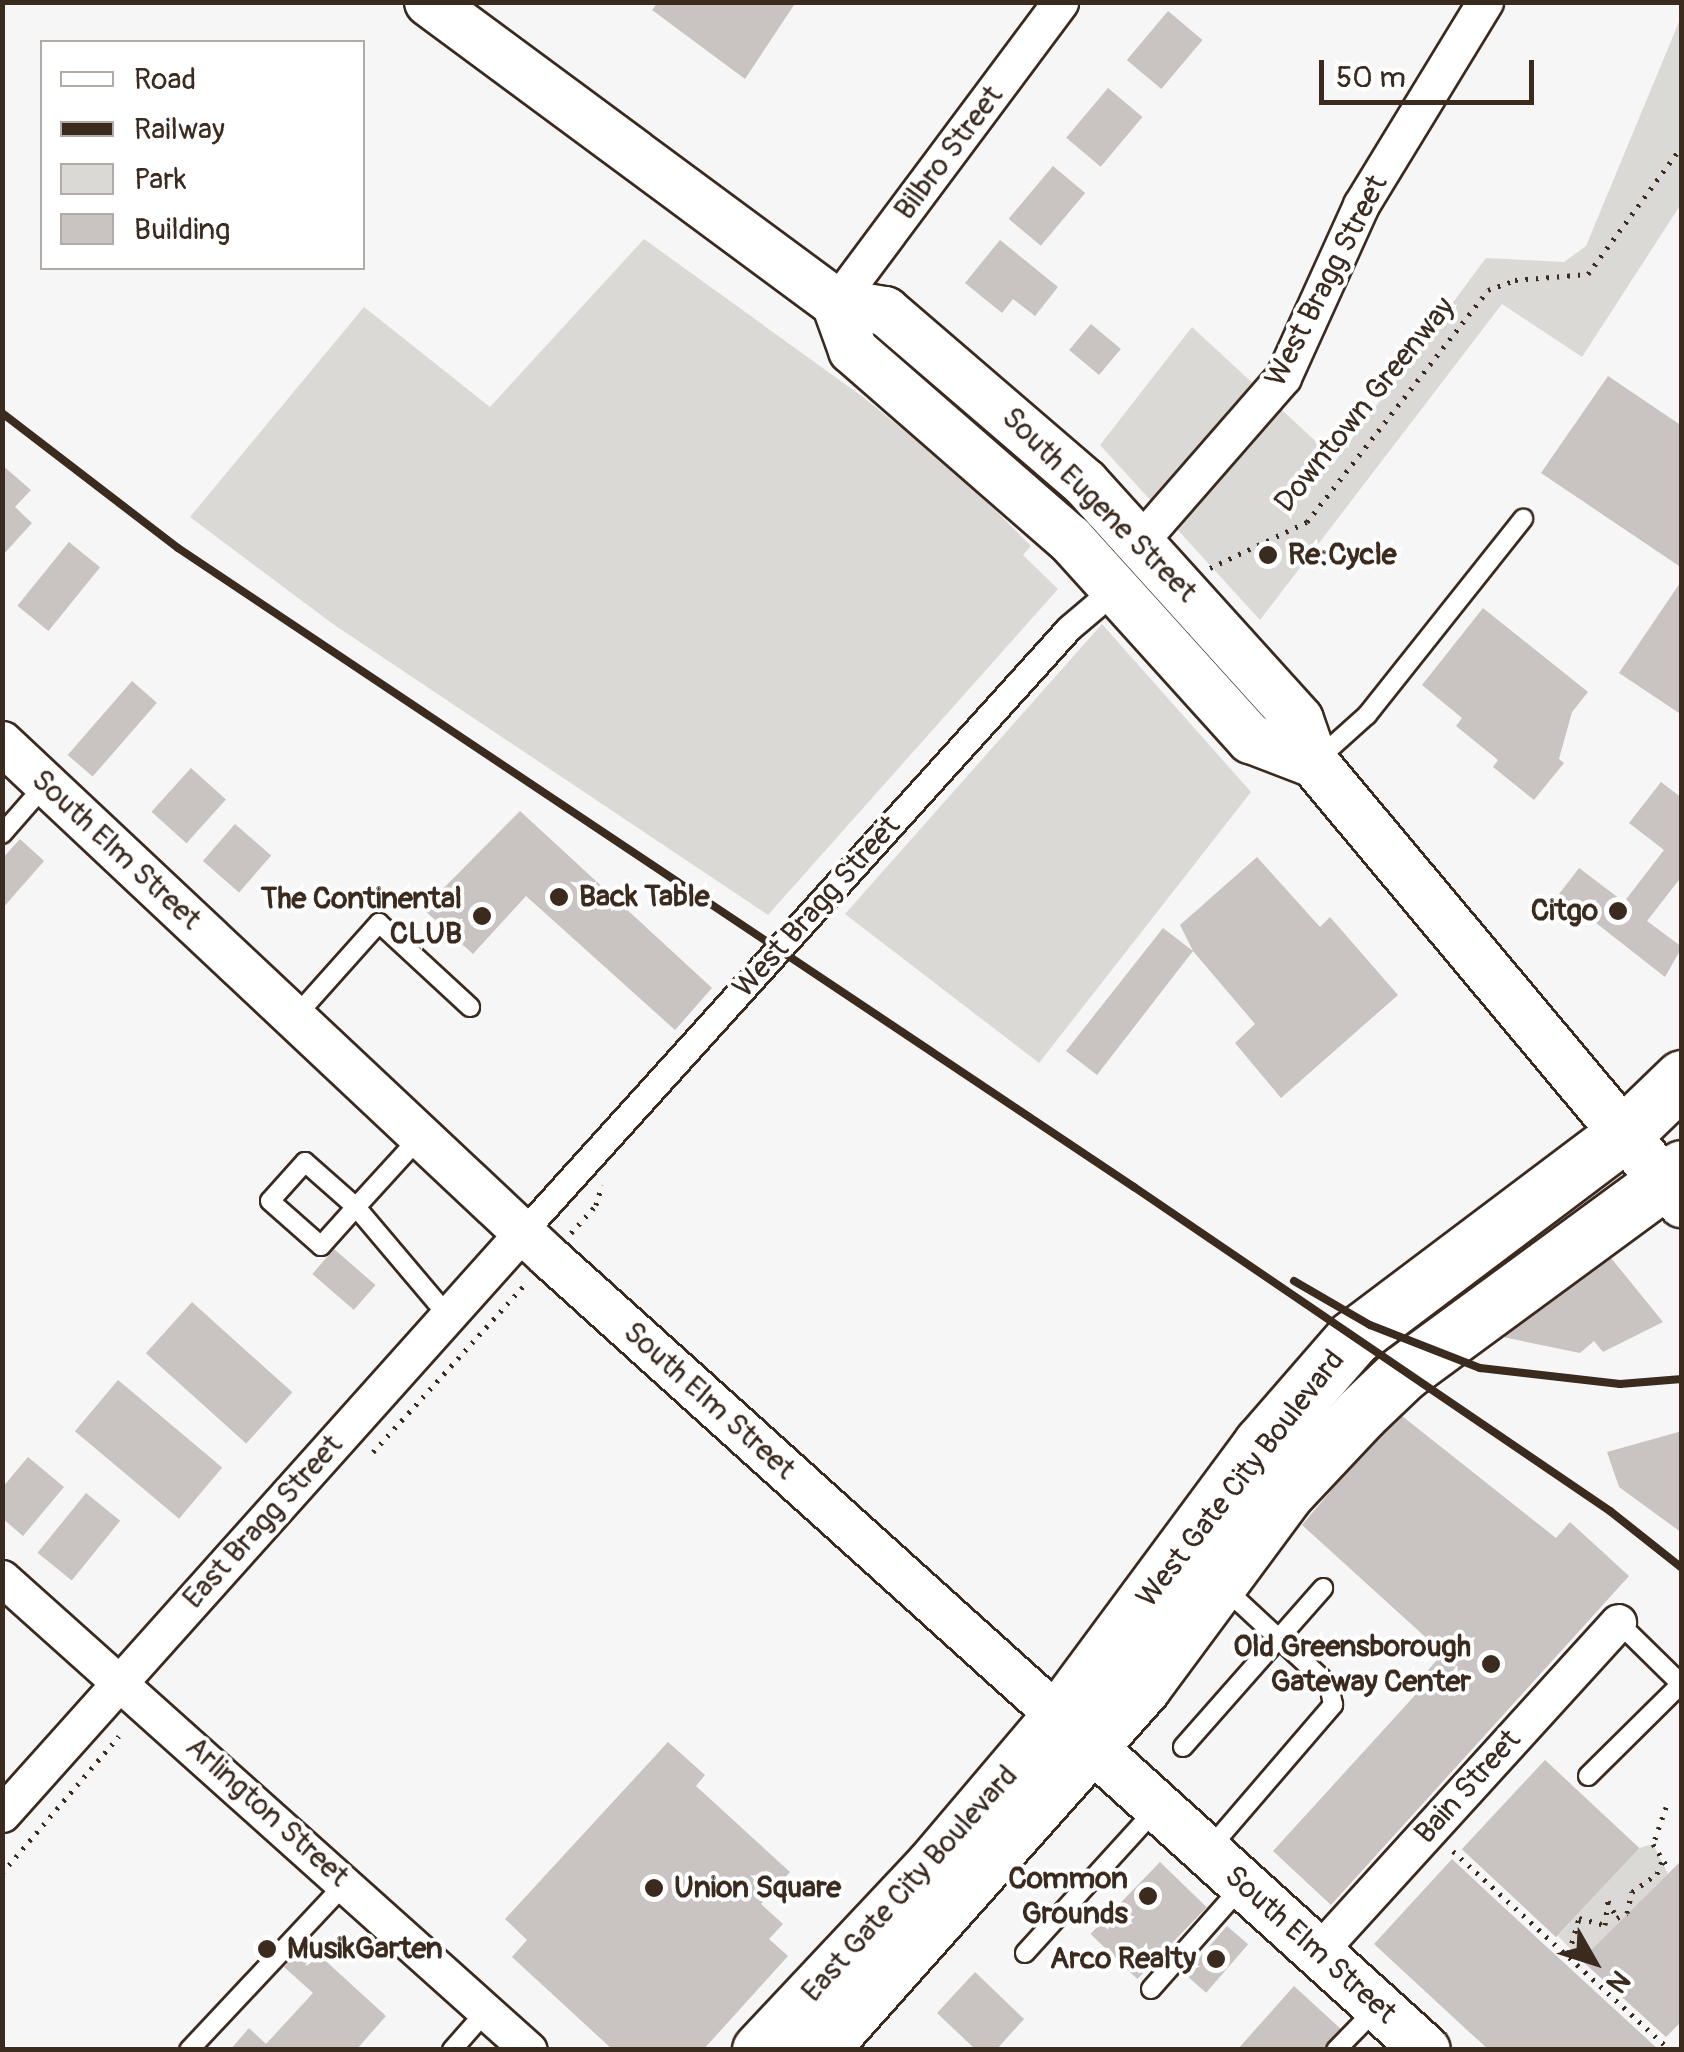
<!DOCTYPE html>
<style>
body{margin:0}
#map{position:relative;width:1684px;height:2052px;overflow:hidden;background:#f7f6f6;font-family:Pangolin,sans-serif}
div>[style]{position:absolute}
.green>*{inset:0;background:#dbd9d6}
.building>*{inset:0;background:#c9c3c1;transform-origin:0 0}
.path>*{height:5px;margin-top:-2.5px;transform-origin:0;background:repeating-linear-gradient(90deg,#3b2a1e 0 2.5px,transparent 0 10.5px)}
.roads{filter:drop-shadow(2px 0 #3b2a1e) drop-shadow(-2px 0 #3b2a1e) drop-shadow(0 2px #3b2a1e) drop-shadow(0 -2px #3b2a1e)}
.service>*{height:18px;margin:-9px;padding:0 9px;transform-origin:9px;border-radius:9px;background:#fff}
.pedestrian>*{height:25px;margin:-12.5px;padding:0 12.5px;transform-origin:12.5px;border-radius:12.5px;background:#fff}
.minor>*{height:35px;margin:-17.5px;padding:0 17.5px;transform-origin:17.5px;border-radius:17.5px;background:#fff}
.tertiary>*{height:42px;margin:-21px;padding:0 21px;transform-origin:21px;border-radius:21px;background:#fff}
.secondary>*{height:48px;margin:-24px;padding:0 24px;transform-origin:24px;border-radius:24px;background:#fff}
.primary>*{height:55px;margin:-27.5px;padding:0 27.5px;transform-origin:27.5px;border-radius:27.5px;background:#fff}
.rail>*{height:8px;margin:-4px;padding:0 4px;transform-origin:4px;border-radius:4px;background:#3b2a1e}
.dots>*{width:28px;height:28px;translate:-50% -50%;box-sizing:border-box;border:5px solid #fff;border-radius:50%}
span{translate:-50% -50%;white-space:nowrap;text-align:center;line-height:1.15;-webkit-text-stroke:8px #fff;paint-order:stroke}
.street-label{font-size:30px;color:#3b2a1e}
.poi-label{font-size:30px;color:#3b2a1e;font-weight:700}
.left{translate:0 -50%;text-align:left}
.right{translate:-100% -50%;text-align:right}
.frame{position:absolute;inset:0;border:5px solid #3b2a1e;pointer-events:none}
.legend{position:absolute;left:40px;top:40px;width:325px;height:230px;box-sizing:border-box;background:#fff;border:2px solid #b1aaa5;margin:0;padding:12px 18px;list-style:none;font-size:30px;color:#3b2a1e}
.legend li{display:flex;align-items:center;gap:20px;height:50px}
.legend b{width:50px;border:2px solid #b1aaa5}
.north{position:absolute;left:1544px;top:1912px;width:100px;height:100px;-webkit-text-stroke:8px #fff;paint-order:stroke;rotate:129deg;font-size:28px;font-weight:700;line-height:40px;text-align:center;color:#3b2a1e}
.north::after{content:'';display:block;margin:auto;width:35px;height:45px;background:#3b2a1e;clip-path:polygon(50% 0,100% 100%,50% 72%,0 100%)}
.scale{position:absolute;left:1319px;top:60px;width:215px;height:45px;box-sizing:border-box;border:5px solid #3b2a1e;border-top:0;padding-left:12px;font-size:30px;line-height:35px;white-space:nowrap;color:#3b2a1e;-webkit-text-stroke:8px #fff;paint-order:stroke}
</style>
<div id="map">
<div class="green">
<i style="clip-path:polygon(1681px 17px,1681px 204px,1582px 357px,1502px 304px,1260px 620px,1100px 445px,1192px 327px,1336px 460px,1486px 258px,1564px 262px,1586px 246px)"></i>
<i style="clip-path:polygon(644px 239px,863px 397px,963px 478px,1031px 546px,1023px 555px,1058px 589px,768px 915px,333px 624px,190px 517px,364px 307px,490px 407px)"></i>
<i style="clip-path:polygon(1102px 624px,1251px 792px,1039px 1063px,845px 914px)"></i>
<i style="clip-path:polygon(1653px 1844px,1668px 1874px,1581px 1960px,1558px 1936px,1639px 1848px)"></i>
</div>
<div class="building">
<i style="clip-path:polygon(658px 2px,796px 2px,745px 79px,652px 10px)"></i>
<i style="left:1168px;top:11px;width:45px;height:64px;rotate:40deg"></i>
<i style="left:1108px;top:88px;width:45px;height:65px;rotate:40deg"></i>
<i style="left:1053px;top:166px;width:42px;height:69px;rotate:40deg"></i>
<i style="clip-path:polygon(1000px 240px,1058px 287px,1035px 316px,1013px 299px,1002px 313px,965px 283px)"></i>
<i style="left:1091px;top:324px;width:39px;height:34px;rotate:40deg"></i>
<i style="clip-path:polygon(1608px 376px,1682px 426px,1682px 568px,1541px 473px)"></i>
<i style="clip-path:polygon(2px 465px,31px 490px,15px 507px,32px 523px,2px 556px)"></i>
<i style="left:69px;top:542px;width:40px;height:82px;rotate:39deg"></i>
<i style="clip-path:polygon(1682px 580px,1682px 715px,1619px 673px)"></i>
<i style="clip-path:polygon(1483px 608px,1588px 692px,1572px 712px,1559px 759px,1564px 763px,1534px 800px,1493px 767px,1498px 760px,1456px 726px,1462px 718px,1422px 685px)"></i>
<i style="left:132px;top:681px;width:33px;height:98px;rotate:41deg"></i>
<i style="left:191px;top:768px;width:47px;height:59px;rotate:42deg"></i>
<i style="clip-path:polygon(1661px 782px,1682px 798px,1682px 876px,1647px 921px,1682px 947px,1665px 977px,1559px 894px,1579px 868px,1624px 902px,1664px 850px,1629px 823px)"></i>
<i style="clip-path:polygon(520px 811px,712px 988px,675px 1030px,526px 896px,473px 954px,423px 909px)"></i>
<i style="left:235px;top:824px;width:48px;height:49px;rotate:41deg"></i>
<i style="clip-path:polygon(20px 839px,44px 861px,2px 909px,2px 859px)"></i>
<i style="clip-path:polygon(1257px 857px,1320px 927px,1330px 917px,1398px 995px,1281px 1098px,1235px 1043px,1255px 1024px,1193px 951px,1097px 1075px,1066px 1051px,1163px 928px,1193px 951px,1180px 925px)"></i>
<i style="left:334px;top:1249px;width:55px;height:33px;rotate:41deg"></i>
<i style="clip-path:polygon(1607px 1253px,1663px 1322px,1603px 1352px,1594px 1341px,1580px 1353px,1498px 1336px)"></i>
<i style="left:192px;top:1302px;width:135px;height:69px;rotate:42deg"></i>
<i style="left:118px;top:1380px;width:136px;height:67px;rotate:40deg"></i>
<i style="clip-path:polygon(1397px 1412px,1556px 1538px,1570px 1522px,1629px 1576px,1331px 1905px,1273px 1851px,1428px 1681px,1423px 1676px,1443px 1653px,1302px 1525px)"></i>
<i style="clip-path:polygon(1682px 1431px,1682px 1533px,1619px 1487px,1607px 1452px)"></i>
<i style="clip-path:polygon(28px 1457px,64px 1487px,23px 1536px,2px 1518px,2px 1488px)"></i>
<i style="left:86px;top:1493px;width:44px;height:77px;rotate:39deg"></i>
<i style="clip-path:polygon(668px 1742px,705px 1775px,696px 1786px,790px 1872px,761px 1904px,783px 1924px,769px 1939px,788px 1956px,703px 2050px,613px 2050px,512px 1957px,527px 1940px,505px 1919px)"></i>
<i style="left:1545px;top:1760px;width:129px;height:122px;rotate:43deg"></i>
<i style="clip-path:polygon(1452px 1859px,1498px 1902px,1659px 2050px,1489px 2050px,1467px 2030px,1374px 1944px)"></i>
<i style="clip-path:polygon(1682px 1860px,1682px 2021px,1666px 2037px,1581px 1960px)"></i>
<i style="left:1160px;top:1862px;width:65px;height:100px;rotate:44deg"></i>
<i style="left:1227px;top:1926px;width:28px;height:64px;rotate:41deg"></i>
<i style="clip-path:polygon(306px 1943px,386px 2016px,356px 2050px,230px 2050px,249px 2028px,266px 2044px,313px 1993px,284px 1967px)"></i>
<i style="clip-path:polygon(975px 1972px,1024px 2019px,996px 2050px,976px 2050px,937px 2013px)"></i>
<i style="clip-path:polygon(1294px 1986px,1343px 2031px,1326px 2050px,1237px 2050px)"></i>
</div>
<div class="path">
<i style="left:1210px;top:568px;width:107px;rotate:-25.4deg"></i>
<i style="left:1307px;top:522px;width:294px;rotate:-52deg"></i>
<i style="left:1488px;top:290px;width:29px;rotate:-20deg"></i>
<i style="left:1515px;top:280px;width:73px;rotate:-4.7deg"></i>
<i style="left:1588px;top:274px;width:159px;rotate:-53.7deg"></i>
<i style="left:571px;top:1233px;width:38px;rotate:-48deg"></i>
<i style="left:596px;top:1205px;width:21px;rotate:-73deg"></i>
<i style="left:373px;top:1452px;width:229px;rotate:-47.8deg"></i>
<i style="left:1666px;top:1807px;width:39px;rotate:109deg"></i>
<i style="left:1653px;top:1844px;width:31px;rotate:58deg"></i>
<i style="left:1453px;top:1851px;width:294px;rotate:42.5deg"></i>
<i style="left:2px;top:1873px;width:180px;rotate:-49.5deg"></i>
<i style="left:1569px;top:1953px;width:36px;rotate:-74deg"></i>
<i style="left:1579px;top:1918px;width:27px;rotate:15deg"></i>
<i style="left:1605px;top:1925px;width:24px;rotate:-83deg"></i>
<i style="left:1608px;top:1901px;width:19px;rotate:62deg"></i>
<i style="left:1617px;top:1918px;width:11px;rotate:-27deg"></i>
<i style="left:1627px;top:1913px;width:22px;rotate:-77deg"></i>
<i style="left:1632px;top:1892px;width:31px;rotate:-36deg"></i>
<i style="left:1657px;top:1874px;width:14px;rotate:-69deg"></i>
</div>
<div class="roads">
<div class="service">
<i style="left:1318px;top:759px;width:66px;rotate:-41.9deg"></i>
<i style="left:1367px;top:715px;width:251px;rotate:-51.5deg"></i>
<i style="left:2px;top:834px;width:67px;rotate:-48.7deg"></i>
<i style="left:295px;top:1017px;width:126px;rotate:-48.2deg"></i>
<i style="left:379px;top:923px;width:124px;rotate:42.7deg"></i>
<i style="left:420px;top:1137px;width:95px;rotate:132.4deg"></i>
<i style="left:356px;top:1207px;width:68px;rotate:-138.6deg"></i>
<i style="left:305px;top:1162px;width:52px;rotate:131.9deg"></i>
<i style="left:270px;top:1201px;width:68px;rotate:41.4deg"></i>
<i style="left:321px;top:1246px;width:52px;rotate:-48.1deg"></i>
<i style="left:356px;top:1207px;width:143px;rotate:49.8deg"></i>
<i style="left:1183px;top:1747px;width:212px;rotate:-48.6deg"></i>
<i style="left:1588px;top:1776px;width:131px;rotate:-44.7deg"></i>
<i style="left:1681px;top:1684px;width:88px;rotate:-135.5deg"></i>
<i style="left:1210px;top:1848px;width:189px;rotate:-49.3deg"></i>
<i style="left:1333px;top:1705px;width:20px;rotate:-101deg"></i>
<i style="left:1329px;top:1685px;width:144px;rotate:-137.2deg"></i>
<i style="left:1025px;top:1953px;width:196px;rotate:-47.7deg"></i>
<i style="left:1151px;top:1989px;width:139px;rotate:-48.5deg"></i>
<i style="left:189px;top:2050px;width:229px;rotate:-46.8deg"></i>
<i style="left:452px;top:2050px;width:55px;rotate:-48.7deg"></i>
<i style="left:1336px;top:2050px;width:60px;rotate:-45.7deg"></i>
</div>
<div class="pedestrian">
<i style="left:523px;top:1232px;width:814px;rotate:-47.89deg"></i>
<i style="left:1069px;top:628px;width:62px;rotate:-40.4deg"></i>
</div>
<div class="minor">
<i style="left:836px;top:303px;width:375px;rotate:-53.3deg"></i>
<i style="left:1141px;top:540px;width:216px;rotate:-48.9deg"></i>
<i style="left:1283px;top:377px;width:189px;rotate:-65.6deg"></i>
<i style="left:1361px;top:205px;width:238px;rotate:-58.6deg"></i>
<i style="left:2px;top:1578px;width:707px;rotate:41.85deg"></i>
<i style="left:2px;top:1814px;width:781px;rotate:-48.17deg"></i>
<i style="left:1318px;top:1952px;width:446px;rotate:-47.7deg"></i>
</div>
<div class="tertiary">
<i style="left:2px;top:743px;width:751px;rotate:43.22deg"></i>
<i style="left:549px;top:1257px;width:687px;rotate:42.05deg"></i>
</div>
<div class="secondary">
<i style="left:429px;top:2px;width:506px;rotate:36.49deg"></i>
<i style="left:836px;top:303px;width:50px;rotate:9.3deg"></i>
<i style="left:885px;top:311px;width:264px;rotate:40.7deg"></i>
<i style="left:1085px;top:483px;width:319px;rotate:47.9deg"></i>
<i style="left:1299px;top:720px;width:46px;rotate:70.8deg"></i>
<i style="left:1314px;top:763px;width:574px;rotate:50.09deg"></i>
<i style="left:836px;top:303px;width:50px;rotate:70.1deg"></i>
<i style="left:853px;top:350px;width:288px;rotate:41.1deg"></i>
<i style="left:1070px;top:539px;width:270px;rotate:47.9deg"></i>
<i style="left:1251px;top:739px;width:67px;rotate:20.9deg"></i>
<i style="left:1062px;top:1720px;width:491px;rotate:42.2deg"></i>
</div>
<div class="primary">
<i style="left:760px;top:2050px;width:251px;rotate:-46.8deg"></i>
<i style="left:932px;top:1867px;width:197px;rotate:-49.7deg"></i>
<i style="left:1059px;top:1717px;width:340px;rotate:-53.5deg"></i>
<i style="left:1261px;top:1444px;width:140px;rotate:-49deg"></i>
<i style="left:1353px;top:1338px;width:341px;rotate:-37deg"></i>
<i style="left:1625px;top:1133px;width:79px;rotate:-44deg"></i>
<i style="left:819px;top:2050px;width:487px;rotate:-48.3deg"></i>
<i style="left:1143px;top:1686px;width:239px;rotate:-53.5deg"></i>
<i style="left:1285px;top:1494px;width:111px;rotate:-46.8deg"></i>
<i style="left:1361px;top:1413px;width:58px;rotate:-43.6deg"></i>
<i style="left:1403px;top:1373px;width:346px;rotate:-36.3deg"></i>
</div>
</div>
<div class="rail">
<i style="left:2px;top:413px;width:222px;rotate:37.5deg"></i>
<i style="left:178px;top:548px;width:1150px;rotate:33.76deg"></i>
<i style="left:1134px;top:1187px;width:576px;rotate:34.24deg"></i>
<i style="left:1610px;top:1511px;width:92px;rotate:38.4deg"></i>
<i style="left:1294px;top:1281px;width:88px;rotate:30.1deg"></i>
<i style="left:1370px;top:1325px;width:118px;rotate:21.4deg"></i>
<i style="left:1480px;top:1368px;width:141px;rotate:6.5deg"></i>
<i style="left:1620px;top:1384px;width:62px;rotate:-4.6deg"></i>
</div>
<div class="dots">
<i style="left:1268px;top:555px;background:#3b2a1e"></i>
<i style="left:559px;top:897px;background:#3b2a1e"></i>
<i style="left:1618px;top:911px;background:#3b2a1e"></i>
<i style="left:482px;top:916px;background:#3b2a1e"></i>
<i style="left:1491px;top:1664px;background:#3b2a1e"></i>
<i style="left:654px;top:1888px;background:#3b2a1e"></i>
<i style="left:1148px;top:1896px;background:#3b2a1e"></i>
<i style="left:267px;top:1949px;background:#3b2a1e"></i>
<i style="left:1216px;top:1959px;background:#3b2a1e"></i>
</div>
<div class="street-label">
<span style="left:949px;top:153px;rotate:-53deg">Bilbro Street</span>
<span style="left:1327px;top:281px;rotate:-63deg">West Bragg Street</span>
<span style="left:1365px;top:405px;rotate:-51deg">Downtown Greenway</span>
<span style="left:1099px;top:505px;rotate:45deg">South Eugene Street</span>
<span style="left:116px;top:850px;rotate:43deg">South Elm Street</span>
<span style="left:817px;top:907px;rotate:-48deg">West Bragg Street</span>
<span style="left:709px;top:1401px;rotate:42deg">South Elm Street</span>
<span style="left:1241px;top:1479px;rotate:-52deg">West Gate City Boulevard</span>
<span style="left:263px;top:1522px;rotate:-48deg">East Bragg Street</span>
<span style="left:1468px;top:1787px;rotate:-48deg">Bain Street</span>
<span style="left:267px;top:1812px;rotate:42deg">Arlington Street</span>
<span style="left:910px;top:1884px;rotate:-48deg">East Gate City Boulevard</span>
<span style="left:1310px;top:1945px;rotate:42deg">South Elm Street</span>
</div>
<div class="poi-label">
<span class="left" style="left:1288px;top:555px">Re:Cycle</span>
<span class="left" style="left:579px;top:897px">Back Table</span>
<span class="right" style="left:462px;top:916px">The Continental<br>CLUB</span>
<span class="right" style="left:1598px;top:911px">Citgo</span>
<span class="right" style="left:1471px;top:1664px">Old Greensborough<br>Gateway Center</span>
<span class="right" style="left:1128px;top:1896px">Common<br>Grounds</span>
<span class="left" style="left:674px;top:1888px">Union Square</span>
<span class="left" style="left:287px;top:1949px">MusikGarten</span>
<span class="right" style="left:1196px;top:1959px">Arco Realty</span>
</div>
<div class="frame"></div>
<ul class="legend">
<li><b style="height:12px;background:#fff"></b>Road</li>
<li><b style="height:12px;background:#3b2a1e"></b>Railway</li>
<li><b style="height:28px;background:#dbd9d6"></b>Park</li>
<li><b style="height:28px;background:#c9c3c1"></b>Building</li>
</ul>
<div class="north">N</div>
<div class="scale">50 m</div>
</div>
